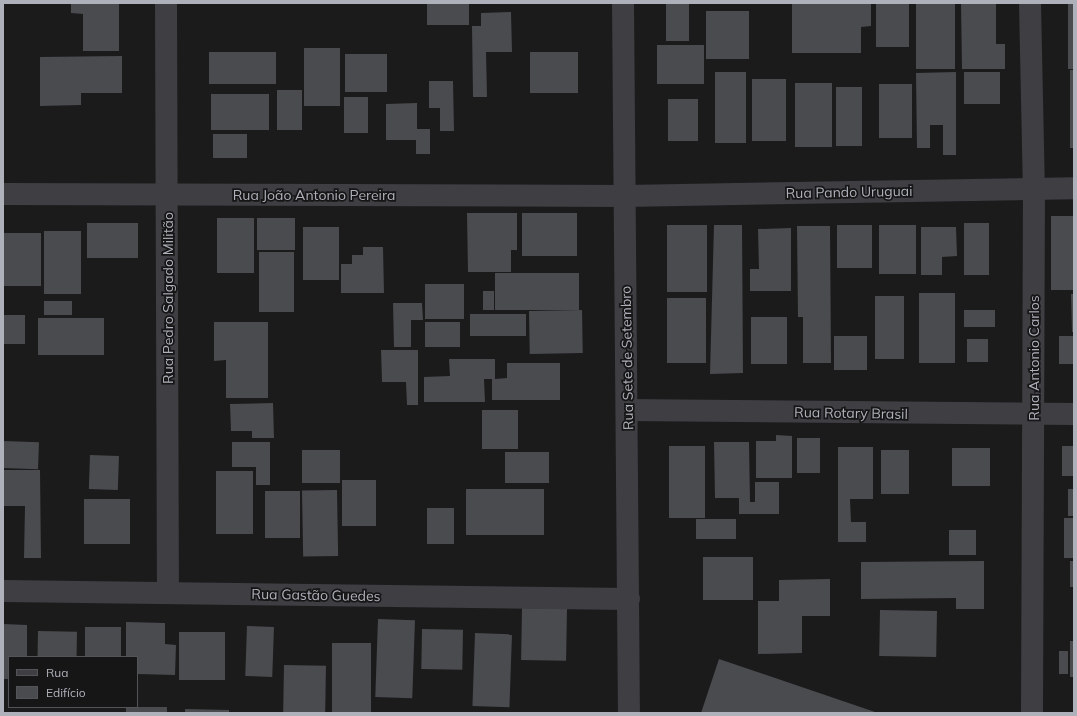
<!DOCTYPE html>
<meta charset="utf-8">
<style>
body{margin:0}
#map{position:relative;width:1077px;height:716px;overflow:hidden;background:#1b1b1c;font-family:Mulish,sans-serif}
div>[style]{position:absolute}
.building>*{inset:0;background:#4a4b4e;transform-origin:0 0}
.minor>*{height:22px;margin:-11px;padding:0 11px;transform-origin:11px;border-radius:11px;background:#3e3e43}
span{translate:-50% -50%;white-space:nowrap;text-align:center;line-height:1.15;-webkit-text-stroke:3.5px #161617;paint-order:stroke}
.street-label{font-size:14px;color:#afb1ba}
.frame{position:absolute;inset:0;border:4px solid #afb1ba;pointer-events:none}
.legend{position:absolute;left:8px;top:656px;width:130px;height:52px;box-sizing:border-box;background:#161617;border:1px solid #535458;margin:0;padding:5px 7px;list-style:none;font-size:12px;color:#afb1ba}
.legend li{display:flex;align-items:center;gap:8px;height:20px}
.legend b{width:20px;border:1px solid #535458}
</style>
<div id="map">
<div class="building">
<i style="clip-path:polygon(71px 3px,119px 3px,119px 51px,83px 51px,83px 14px,71px 13px)"></i>
<i style="left:427px;top:3px;width:42px;height:22px"></i>
<i style="clip-path:polygon(792px 3px,871px 3px,871px 26px,861px 27px,861px 53px,792px 53px)"></i>
<i style="left:876px;top:3px;width:33px;height:44px"></i>
<i style="left:916px;top:3px;width:39px;height:66px"></i>
<i style="clip-path:polygon(961px 3px,996px 3px,996px 44px,1005px 44px,1005px 69px,962px 69px)"></i>
<i style="left:1068px;top:3px;width:6px;height:66px"></i>
<i style="left:666px;top:4px;width:23px;height:37px"></i>
<i style="left:706px;top:11px;width:43px;height:48px"></i>
<i style="clip-path:polygon(511px 12px,512px 52px,486px 52px,487px 97px,473px 97px,472px 26px,481px 26px,481px 13px)"></i>
<i style="left:657px;top:45px;width:47px;height:39px"></i>
<i style="left:304px;top:48px;width:36px;height:58px"></i>
<i style="left:209px;top:52px;width:67px;height:32px"></i>
<i style="left:530px;top:52px;width:48px;height:41px"></i>
<i style="left:345px;top:54px;width:42px;height:38px"></i>
<i style="clip-path:polygon(122px 56px,122px 93px,81px 93px,81px 105px,40px 106px,40px 57px)"></i>
<i style="left:1070px;top:70px;width:4px;height:78px"></i>
<i style="left:715px;top:72px;width:31px;height:71px"></i>
<i style="clip-path:polygon(956px 72px,956px 155px,943px 155px,943px 125px,930px 125px,930px 148px,917px 148px,916px 73px)"></i>
<i style="left:964px;top:72px;width:36px;height:32px"></i>
<i style="left:752px;top:79px;width:34px;height:62px"></i>
<i style="clip-path:polygon(429px 81px,453px 81px,454px 131px,440px 131px,440px 108px,429px 108px)"></i>
<i style="left:832px;top:83px;width:64px;height:37px;rotate:90deg"></i>
<i style="left:879px;top:84px;width:33px;height:54px"></i>
<i style="left:836px;top:87px;width:26px;height:59px"></i>
<i style="left:277px;top:90px;width:25px;height:40px"></i>
<i style="left:211px;top:94px;width:58px;height:36px"></i>
<i style="left:344px;top:97px;width:24px;height:36px"></i>
<i style="left:668px;top:99px;width:30px;height:42px"></i>
<i style="clip-path:polygon(417px 103px,417px 129px,430px 129px,430px 154px,416px 154px,416px 140px,386px 140px,386px 104px)"></i>
<i style="left:213px;top:134px;width:34px;height:24px"></i>
<i style="clip-path:polygon(467px 213px,517px 213px,517px 250px,511px 250px,511px 272px,468px 272px)"></i>
<i style="left:522px;top:213px;width:55px;height:43px"></i>
<i style="left:1051px;top:216px;width:23px;height:74px"></i>
<i style="left:254px;top:218px;width:55px;height:37px;rotate:90deg"></i>
<i style="left:257px;top:218px;width:38px;height:32px"></i>
<i style="left:87px;top:223px;width:51px;height:35px"></i>
<i style="left:989px;top:223px;width:52px;height:25px;rotate:90deg"></i>
<i style="left:707px;top:225px;width:67px;height:40px;rotate:90deg"></i>
<i style="clip-path:polygon(714px 225px,742px 225px,743px 373px,710px 374px)"></i>
<i style="left:837px;top:225px;width:35px;height:43px"></i>
<i style="left:879px;top:225px;width:37px;height:49px"></i>
<i style="clip-path:polygon(797px 226px,830px 226px,831px 363px,803px 363px,803px 317px,798px 317px)"></i>
<i style="left:303px;top:227px;width:36px;height:53px"></i>
<i style="clip-path:polygon(921px 227px,956px 227px,957px 256px,942px 257px,942px 275px,921px 275px)"></i>
<i style="clip-path:polygon(791px 228px,791px 291px,750px 291px,750px 269px,759px 269px,758px 229px)"></i>
<i style="left:44px;top:231px;width:37px;height:63px"></i>
<i style="left:3px;top:233px;width:38px;height:53px"></i>
<i style="clip-path:polygon(363px 247px,383px 247px,384px 293px,341px 293px,341px 264px,352px 264px,352px 255px,363px 255px)"></i>
<i style="left:294px;top:252px;width:60px;height:35px;rotate:90deg"></i>
<i style="left:495px;top:273px;width:84px;height:37px"></i>
<i style="left:464px;top:284px;width:35px;height:39px;rotate:90deg"></i>
<i style="left:483px;top:291px;width:11px;height:19px"></i>
<i style="left:955px;top:293px;width:70px;height:36px;rotate:90deg"></i>
<i style="clip-path:polygon(1071px 294px,1074px 294px,1074px 332px,1072px 332px)"></i>
<i style="left:875px;top:296px;width:29px;height:63px"></i>
<i style="left:667px;top:298px;width:39px;height:65px"></i>
<i style="left:44px;top:301px;width:28px;height:14px"></i>
<i style="clip-path:polygon(393px 303px,422px 303px,423px 320px,411px 320px,411px 347px,394px 347px)"></i>
<i style="left:582px;top:310px;width:43px;height:53px;rotate:89deg"></i>
<i style="left:964px;top:310px;width:31px;height:17px"></i>
<i style="left:470px;top:314px;width:56px;height:22px"></i>
<i style="left:3px;top:315px;width:22px;height:29px"></i>
<i style="left:751px;top:317px;width:36px;height:47px"></i>
<i style="left:38px;top:318px;width:66px;height:37px"></i>
<i style="clip-path:polygon(214px 322px,268px 322px,268px 398px,226px 398px,226px 360px,214px 361px)"></i>
<i style="left:460px;top:322px;width:25px;height:35px;rotate:90deg"></i>
<i style="left:834px;top:336px;width:33px;height:34px"></i>
<i style="left:1059px;top:336px;width:15px;height:28px"></i>
<i style="left:967px;top:339px;width:21px;height:23px"></i>
<i style="clip-path:polygon(381px 350px,418px 350px,418px 405px,407px 405px,406px 382px,382px 382px)"></i>
<i style="clip-path:polygon(449px 359px,495px 359px,495px 379px,507px 378px,507px 363px,560px 363px,560px 400px,492px 400px,492px 379px,484px 379px,485px 402px,424px 402px,424px 377px,450px 376px)"></i>
<i style="clip-path:polygon(273px 403px,274px 438px,252px 438px,252px 431px,231px 431px,230px 404px)"></i>
<i style="left:518px;top:410px;width:39px;height:36px;rotate:90deg"></i>
<i style="clip-path:polygon(776px 435px,792px 436px,792px 478px,756px 478px,756px 441px,776px 441px)"></i>
<i style="left:797px;top:438px;width:23px;height:35px"></i>
<i style="left:3px;top:441px;width:36px;height:27px;rotate:2deg"></i>
<i style="clip-path:polygon(232px 442px,270px 442px,270px 485px,256px 485px,256px 467px,232px 467px)"></i>
<i style="clip-path:polygon(714px 442px,749px 442px,750px 502px,755px 502px,755px 482px,779px 482px,779px 514px,739px 514px,739px 498px,715px 498px)"></i>
<i style="left:669px;top:446px;width:36px;height:72px"></i>
<i style="left:1062px;top:446px;width:12px;height:30px"></i>
<i style="clip-path:polygon(838px 447px,873px 447px,873px 499px,850px 499px,851px 522px,866px 522px,866px 542px,838px 542px)"></i>
<i style="left:952px;top:448px;width:38px;height:38px"></i>
<i style="left:340px;top:450px;width:33px;height:38px;rotate:90deg"></i>
<i style="left:909px;top:450px;width:44px;height:28px;rotate:90deg"></i>
<i style="left:505px;top:452px;width:44px;height:31px"></i>
<i style="left:90px;top:455px;width:29px;height:34px;rotate:2deg"></i>
<i style="clip-path:polygon(3px 470px,40px 470px,41px 558px,24px 558px,25px 506px,3px 506px)"></i>
<i style="left:216px;top:471px;width:37px;height:63px"></i>
<i style="left:376px;top:480px;width:46px;height:34px;rotate:90deg"></i>
<i style="left:466px;top:489px;width:78px;height:46px"></i>
<i style="left:1068px;top:489px;width:6px;height:27px"></i>
<i style="left:337px;top:490px;width:66px;height:35px;rotate:89deg"></i>
<i style="left:265px;top:491px;width:35px;height:47px"></i>
<i style="left:84px;top:499px;width:46px;height:45px"></i>
<i style="left:427px;top:508px;width:27px;height:36px"></i>
<i style="left:1064px;top:518px;width:10px;height:40px"></i>
<i style="left:696px;top:519px;width:40px;height:20px"></i>
<i style="left:949px;top:530px;width:27px;height:25px"></i>
<i style="left:703px;top:557px;width:50px;height:43px"></i>
<i style="clip-path:polygon(984px 561px,984px 609px,956px 609px,956px 598px,861px 599px,861px 562px)"></i>
<i style="left:1070px;top:561px;width:4px;height:26px"></i>
<i style="clip-path:polygon(830px 579px,830px 616px,802px 616px,802px 653px,758px 654px,758px 601px,779px 601px,779px 580px)"></i>
<i style="left:522px;top:608px;width:45px;height:52px;rotate:1deg"></i>
<i style="left:880px;top:610px;width:57px;height:46px;rotate:1deg"></i>
<i style="left:378px;top:619px;width:37px;height:78px;rotate:2deg"></i>
<i style="clip-path:polygon(126px 622px,165px 623px,165px 644px,176px 645px,175px 675px,137px 674px,137px 657px,126px 657px)"></i>
<i style="clip-path:polygon(3px 624px,27px 625px,27px 657px,9px 657px,9px 679px,3px 679px)"></i>
<i style="left:247px;top:626px;width:27px;height:50px;rotate:2deg"></i>
<i style="left:85px;top:627px;width:36px;height:30px"></i>
<i style="left:422px;top:629px;width:41px;height:40px;rotate:1deg"></i>
<i style="left:38px;top:631px;width:39px;height:26px;rotate:1deg"></i>
<i style="left:179px;top:632px;width:46px;height:48px"></i>
<i style="left:475px;top:633px;width:37px;height:73px;rotate:2deg"></i>
<i style="left:1070px;top:641px;width:4px;height:36px"></i>
<i style="left:332px;top:643px;width:39px;height:70px"></i>
<i style="left:1059px;top:651px;width:9px;height:23px"></i>
<i style="clip-path:polygon(719px 659px,878px 713px,701px 713px)"></i>
<i style="left:284px;top:665px;width:42px;height:48px;rotate:1deg"></i>
<i style="left:126px;top:707px;width:41px;height:6px"></i>
<i style="clip-path:polygon(185px 709px,229px 710px,229px 713px,185px 713px)"></i>
</div>
<div class="minor">
<i style="left:166px;top:3px;width:590px;rotate:89.81deg"></i>
<i style="left:623px;top:3px;width:710px;rotate:89.52deg"></i>
<i style="left:1030px;top:3px;width:186px;rotate:88.8deg"></i>
<i style="left:1034px;top:189px;width:524px;rotate:90.22deg"></i>
<i style="left:3px;top:194px;width:622px;rotate:0.18deg"></i>
<i style="left:625px;top:196px;width:449px;rotate:-1deg"></i>
<i style="left:627px;top:410px;width:447px;rotate:0.5deg"></i>
<i style="left:3px;top:591px;width:626px;rotate:0.73deg"></i>
</div>
<div class="street-label">
<span style="left:849px;top:192px;rotate:-1deg">Rua Pando Uruguai</span>
<span style="left:314px;top:195px">Rua João Antonio Pereira</span>
<span style="left:168px;top:298px;rotate:-90deg">Rua Pedro Salgado Militão</span>
<span style="left:627px;top:358px;rotate:-91deg">Rua Sete de Setembro</span>
<span style="left:1034px;top:358px;rotate:-90deg">Rua Antonio Carlos</span>
<span style="left:851px;top:413px;rotate:1deg">Rua Rotary Brasil</span>
<span style="left:316px;top:595px;rotate:1deg">Rua Gastão Guedes</span>
</div>
<div class="frame"></div>
<ul class="legend">
<li><b style="height:5px;background:#3e3e43"></b>Rua</li>
<li><b style="height:11px;background:#4a4b4e"></b>Edifício</li>
</ul>
</div>
